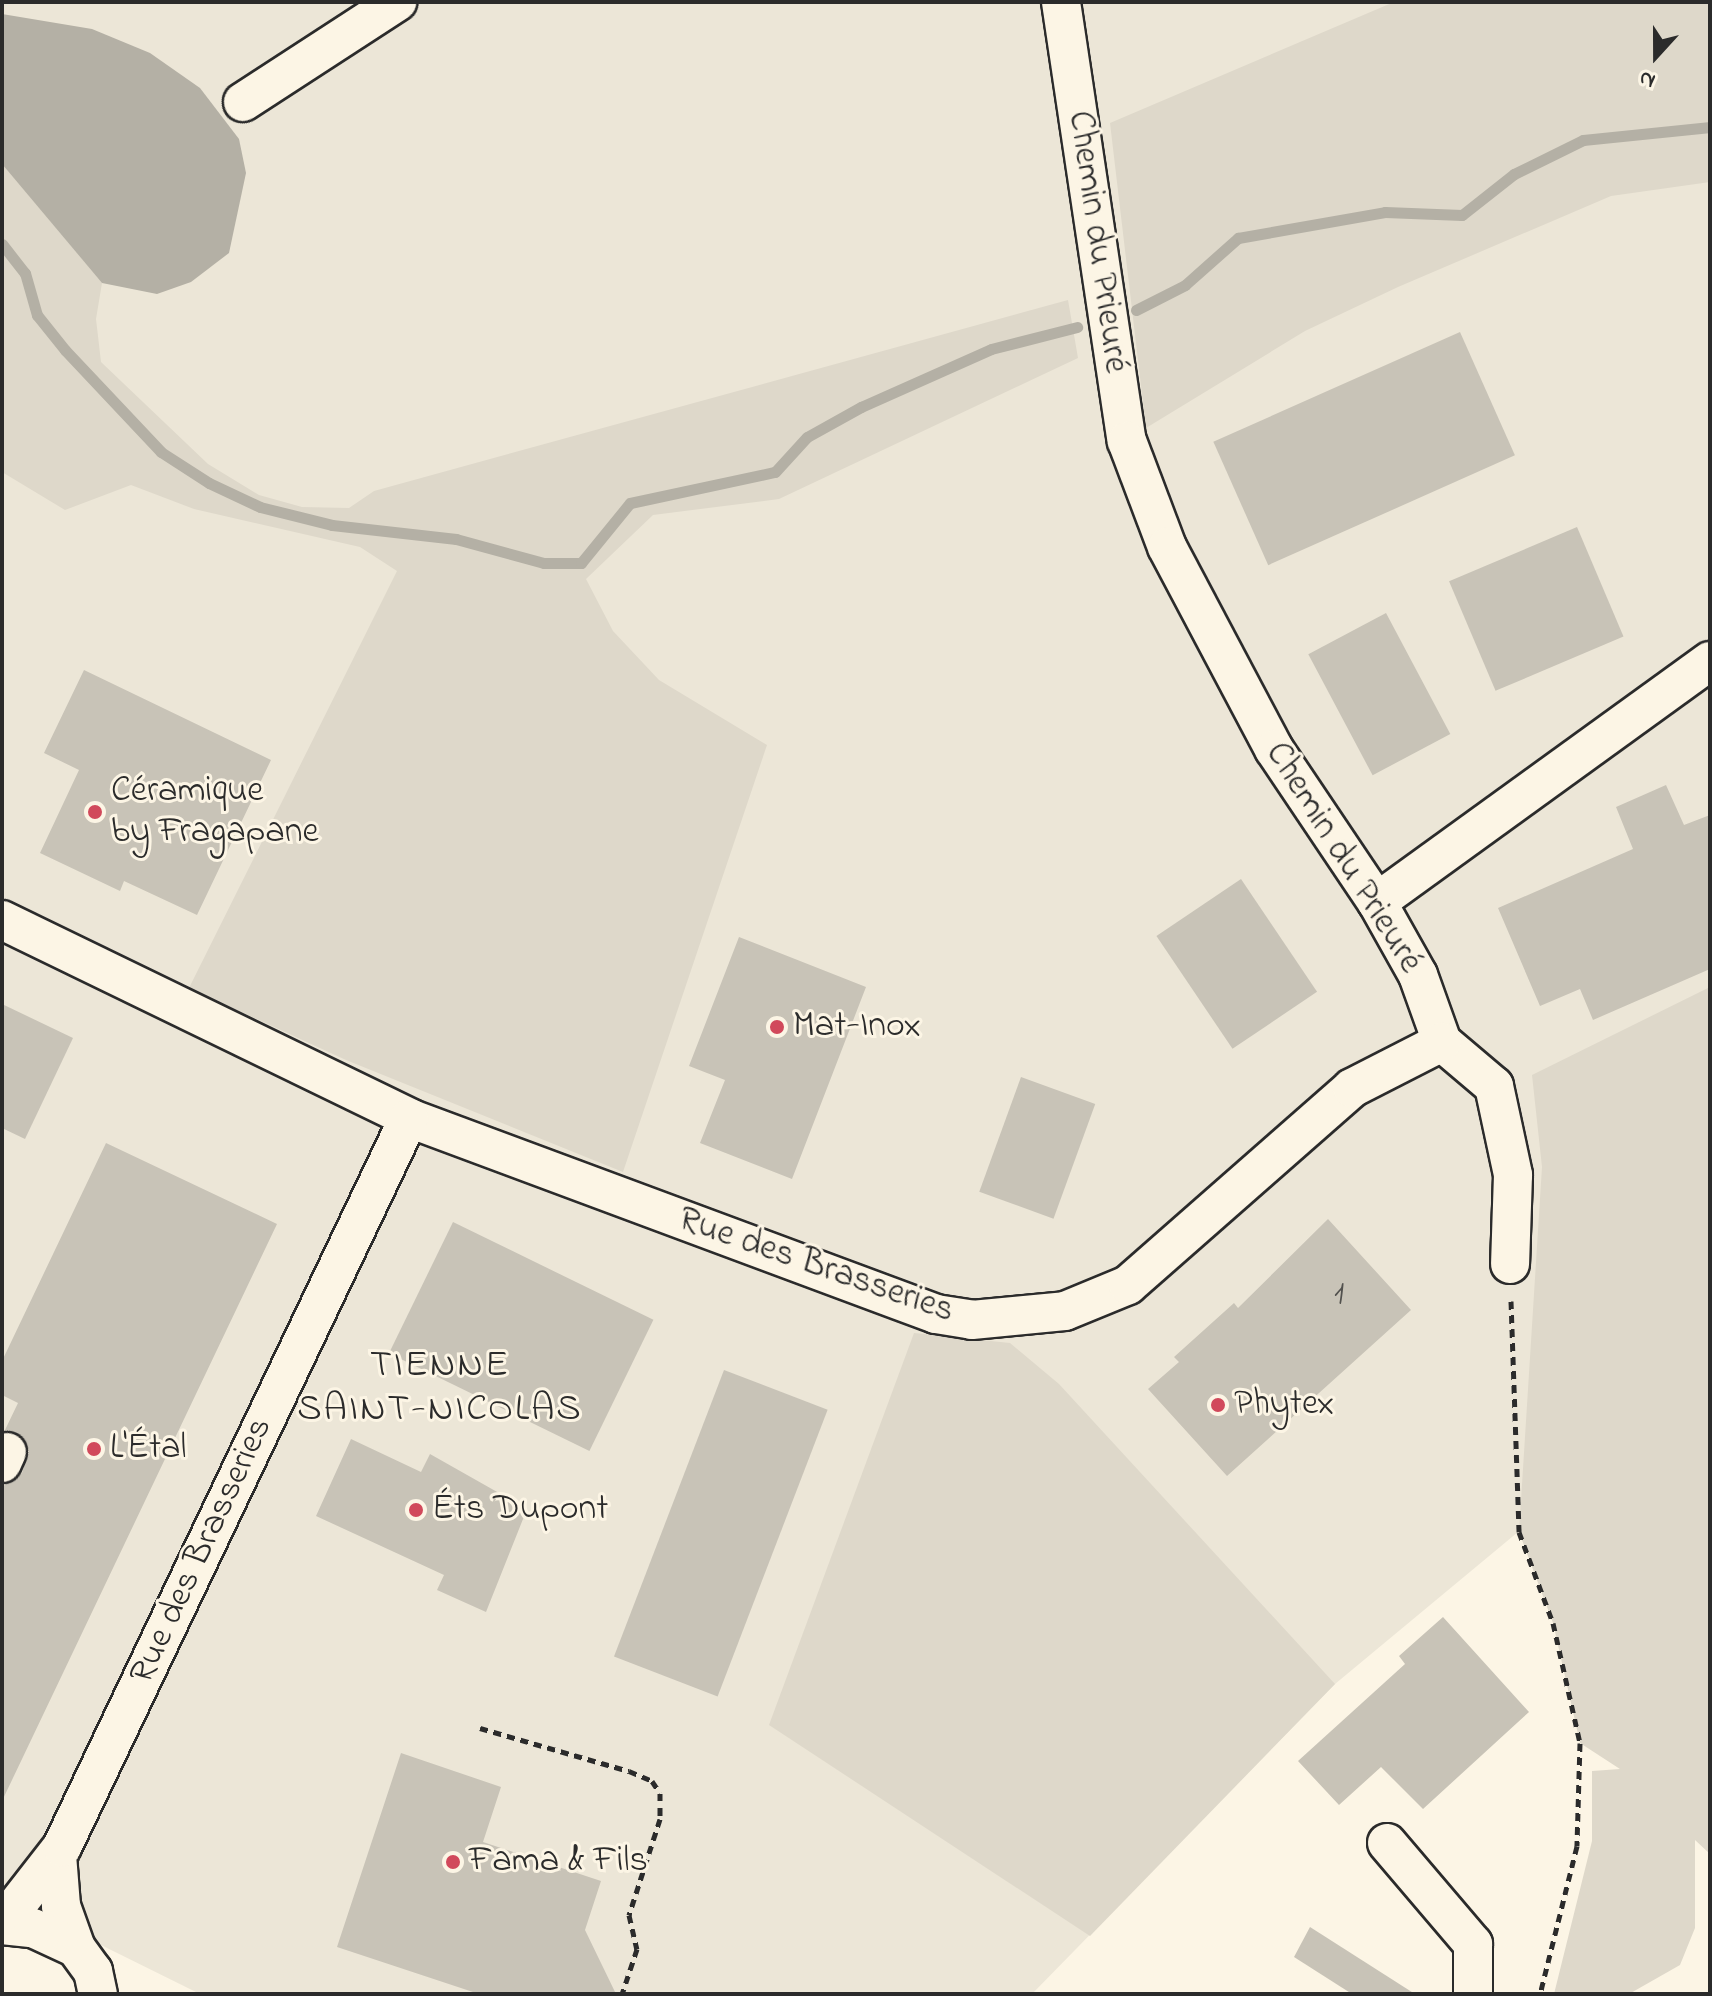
<!DOCTYPE html>
<meta charset="utf-8">
<style>
body{margin:0}
#map{position:relative;width:1712px;height:1996px;overflow:hidden;background:#fcf5e5;font-family:"Indie Flower",sans-serif}
div>[style]{position:absolute}
.built>*{inset:0;background:#ece6d7}
.green>*{inset:0;background:#ded8ca}
.water>*{inset:0;background:#b4b0a5}
.stream>*{height:11px;margin:-5.5px;padding:0 5.5px;transform-origin:5.5px;border-radius:5.5px;background:#b4b0a5}
.building>*{inset:0;background:#c8c3b7;transform-origin:0 0}
.path>*{height:5px;margin-top:-2.5px;transform-origin:0;background:repeating-linear-gradient(90deg,#2b2b2b 0 8px,transparent 0 14px)}
.roads{filter:drop-shadow(2px 0 #2b2b2b) drop-shadow(-2px 0 #2b2b2b) drop-shadow(0 2px #2b2b2b) drop-shadow(0 -2px #2b2b2b)}
.minor>*{height:38px;margin:-19px;padding:0 19px;transform-origin:19px;border-radius:19px;background:#fcf5e5}
.dots>*{width:22px;height:22px;translate:-50% -50%;box-sizing:border-box;border:4px solid #fcf5e5;border-radius:50%}
span{translate:-50% -50%;white-space:nowrap;text-align:center;line-height:1.15;-webkit-text-stroke:6px #fcf5e5;paint-order:stroke}
.number-label{font-size:32px;color:#52514e}
.number-label span{-webkit-text-stroke-width:0}
.street-label{font-size:36px;color:#2b2b2b}
.poi-label{font-size:36px;color:#2b2b2b}
.left{translate:0 -50%;text-align:left}
.neighbourhood-label{font-size:38px;color:#2b2b2b;letter-spacing:2px}
.frame{position:absolute;inset:0;border:4px solid #2b2b2b;pointer-events:none}
.north{position:absolute;left:1616px;top:16px;width:80px;height:80px;-webkit-text-stroke:6px #fcf5e5;paint-order:stroke;rotate:201deg;font-size:22px;font-weight:700;line-height:32px;text-align:center;color:#2b2b2b}
.north::after{content:'';display:block;margin:auto;width:28px;height:36px;background:#2b2b2b;clip-path:polygon(50% 0,100% 100%,50% 72%,0 100%)}
</style>
<div id="map">
<div class="built">
<i style="clip-path:polygon(2px 2px,1542px 2px,1710px 136px,1710px 1403px,1545px 1529px,1518px 1532px,1335px 1684px,1032px 1994px,200px 1994px,2px 1896px)"></i>
</div>
<div class="green">
<i style="clip-path:polygon(1394px 2px,1710px 2px,1710px 182px,1611px 196px,1398px 287px,1305px 331px,1146px 428px,1110px 123px)"></i>
<i style="clip-path:polygon(2px 164px,102px 283px,96px 319px,101px 362px,208px 464px,259px 495px,302px 507px,349px 508px,374px 491px,1068px 300px,1078px 358px,779px 499px,653px 515px,586px 579px,613px 631px,659px 680px,767px 745px,623px 1172px,346px 1060px,189px 988px,397px 571px,360px 547px,194px 509px,131px 485px,65px 510px,2px 472px)"></i>
<i style="clip-path:polygon(1710px 987px,1710px 1854px,1695px 1840px,1695px 1928px,1680px 1965px,1629px 1994px,1554px 1994px,1592px 1841px,1592px 1771px,1620px 1769px,1580px 1743px,1553px 1623px,1519px 1532px,1542px 1167px,1532px 1075px)"></i>
<i style="clip-path:polygon(914px 1333px,1010px 1343px,1059px 1384px,1335px 1684px,1090px 1936px,769px 1725px)"></i>
</div>
<div class="water">
<i style="clip-path:polygon(2px 14px,92px 29px,150px 53px,200px 88px,239px 139px,246px 173px,229px 253px,191px 282px,157px 294px,102px 283px,2px 164px)"></i>
</div>
<div class="stream">
<i style="left:2px;top:244px;width:37px;rotate:52deg"></i>
<i style="left:25px;top:273px;width:44px;rotate:74.1deg"></i>
<i style="left:37px;top:315px;width:45px;rotate:51.3deg"></i>
<i style="left:65px;top:350px;width:140px;rotate:46.7deg"></i>
<i style="left:161px;top:452px;width:57px;rotate:32.9deg"></i>
<i style="left:209px;top:483px;width:56px;rotate:25.2deg"></i>
<i style="left:260px;top:507px;width:74px;rotate:14deg"></i>
<i style="left:332px;top:525px;width:125px;rotate:6.4deg"></i>
<i style="left:456px;top:539px;width:91px;rotate:15.3deg"></i>
<i style="left:544px;top:563px;width:37px"></i>
<i style="left:581px;top:563px;width:77px;rotate:-50.8deg"></i>
<i style="left:630px;top:503px;width:148px;rotate:-12.1deg"></i>
<i style="left:775px;top:472px;width:47px;rotate:-47.6deg"></i>
<i style="left:807px;top:437px;width:62px;rotate:-29.1deg"></i>
<i style="left:861px;top:407px;width:142px;rotate:-24deg"></i>
<i style="left:991px;top:349px;width:89px;rotate:-14.3deg"></i>
<i style="left:1136px;top:310px;width:55px;rotate:-27deg"></i>
<i style="left:1185px;top:285px;width:71px;rotate:-41.6deg"></i>
<i style="left:1238px;top:238px;width:149px;rotate:-10deg"></i>
<i style="left:1385px;top:212px;width:77px;rotate:2.2deg"></i>
<i style="left:1462px;top:215px;width:66px;rotate:-38.3deg"></i>
<i style="left:1514px;top:174px;width:77px;rotate:-26.2deg"></i>
<i style="left:1583px;top:140px;width:128px;rotate:-5.8deg"></i>
</div>
<div class="building">
<i style="left:1460px;top:332px;width:135px;height:270px;rotate:66deg"></i>
<i style="left:1577px;top:527px;width:119px;height:139px;rotate:67deg"></i>
<i style="left:1386px;top:613px;width:137px;height:88px;rotate:62deg"></i>
<i style="clip-path:polygon(84px 670px,271px 760px,197px 915px,124px 881px,120px 891px,40px 853px,79px 770px,44px 753px)"></i>
<i style="clip-path:polygon(1666px 785px,1684px 825px,1710px 815px,1710px 969px,1593px 1020px,1580px 989px,1540px 1006px,1498px 908px,1633px 849px,1616px 807px)"></i>
<i style="left:1241px;top:879px;width:136px;height:102px;rotate:56deg"></i>
<i style="clip-path:polygon(739px 937px,866px 987px,792px 1179px,700px 1143px,725px 1080px,689px 1066px)"></i>
<i style="clip-path:polygon(2px 1004px,73px 1038px,25px 1139px,2px 1128px)"></i>
<i style="left:1021px;top:1077px;width:79px;height:122px;rotate:20deg"></i>
<i style="clip-path:polygon(106px 1143px,277px 1224px,2px 1801px,2px 1487px,22px 1473px,29px 1451px,24px 1439px,5px 1430px,18px 1403px,2px 1395px,2px 1361px)"></i>
<i style="clip-path:polygon(1328px 1219px,1411px 1310px,1227px 1476px,1148px 1389px,1179px 1362px,1174px 1357px,1234px 1303px,1238px 1308px)"></i>
<i style="left:453px;top:1222px;width:223px;height:146px;rotate:26deg"></i>
<i style="left:724px;top:1370px;width:111px;height:307px;rotate:21deg"></i>
<i style="clip-path:polygon(351px 1439px,421px 1472px,430px 1454px,527px 1509px,486px 1612px,437px 1590px,444px 1575px,316px 1516px)"></i>
<i style="clip-path:polygon(1443px 1617px,1529px 1712px,1423px 1809px,1381px 1767px,1339px 1805px,1298px 1761px,1405px 1664px,1399px 1656px)"></i>
<i style="clip-path:polygon(401px 1753px,501px 1787px,483px 1842px,601px 1881px,585px 1930px,616px 1994px,479px 1994px,337px 1947px)"></i>
<i style="clip-path:polygon(1310px 1927px,1415px 1994px,1352px 1994px,1294px 1957px)"></i>
</div>
<div class="path">
<i style="left:1511px;top:1301px;width:231px;rotate:88deg"></i>
<i style="left:1519px;top:1532px;width:97px;rotate:69.5deg"></i>
<i style="left:1553px;top:1623px;width:123px;rotate:77.3deg"></i>
<i style="left:1580px;top:1743px;width:103px;rotate:91.7deg"></i>
<i style="left:1577px;top:1846px;width:153px;rotate:104deg"></i>
<i style="left:480px;top:1728px;width:155px;rotate:16.1deg"></i>
<i style="left:629px;top:1771px;width:25px;rotate:23deg"></i>
<i style="left:652px;top:1781px;width:14px;rotate:56deg"></i>
<i style="left:660px;top:1793px;width:26px;rotate:90deg"></i>
<i style="left:660px;top:1819px;width:101px;rotate:107.9deg"></i>
<i style="left:629px;top:1915px;width:35px;rotate:77deg"></i>
<i style="left:637px;top:1949px;width:47px;rotate:108.4deg"></i>
</div>
<div class="roads">
<div class="minor">
<i style="left:1061px;top:2px;width:444px;rotate:81.5deg"></i>
<i style="left:1127px;top:441px;width:113px;rotate:69.3deg"></i>
<i style="left:1167px;top:547px;width:229px;rotate:62.1deg"></i>
<i style="left:1274px;top:749px;width:184px;rotate:56.1deg"></i>
<i style="left:1377px;top:902px;width:84px;rotate:60.7deg"></i>
<i style="left:1418px;top:975px;width:71px;rotate:70.3deg"></i>
<i style="left:1442px;top:1042px;width:68px;rotate:40.2deg"></i>
<i style="left:1494px;top:1086px;width:91px;rotate:77.9deg"></i>
<i style="left:1513px;top:1175px;width:89px;rotate:91.9deg"></i>
<i style="left:243px;top:102px;width:184px;rotate:-33deg"></i>
<i style="left:1377px;top:902px;width:411px;rotate:-35.9deg"></i>
<i style="left:2px;top:920px;width:453px;rotate:25.9deg"></i>
<i style="left:409px;top:1118px;width:562px;rotate:20.4deg"></i>
<i style="left:936px;top:1314px;width:36px;rotate:9deg"></i>
<i style="left:972px;top:1320px;width:93px;rotate:-5.5deg"></i>
<i style="left:1065px;top:1311px;width:68px;rotate:-22.4deg"></i>
<i style="left:1128px;top:1285px;width:298px;rotate:-41.3deg"></i>
<i style="left:1352px;top:1088px;width:101px;rotate:-27.1deg"></i>
<i style="left:2px;top:1463px;width:12px;rotate:-66deg"></i>
<i style="left:1387px;top:1843px;width:133px;rotate:49.6deg"></i>
<i style="left:1473px;top:1944px;width:50px;rotate:90deg"></i>
<i style="left:57px;top:1855px;width:51px;rotate:85.5deg"></i>
<i style="left:61px;top:1906px;width:45px;rotate:70.3deg"></i>
<i style="left:2px;top:1924px;width:98px;rotate:-52.1deg"></i>
<i style="left:62px;top:1847px;width:807px;rotate:-64.55deg"></i>
<i style="left:2px;top:1925px;width:31px;rotate:6deg"></i>
<i style="left:33px;top:1928px;width:47px;rotate:24.9deg"></i>
<i style="left:76px;top:1948px;width:29px;rotate:54deg"></i>
<i style="left:93px;top:1971px;width:24px;rotate:78deg"></i>
</div>
</div>
<div class="dots">
<i style="left:95px;top:812px;background:#d1495b"></i>
<i style="left:777px;top:1027px;background:#d1495b"></i>
<i style="left:1218px;top:1405px;background:#d1495b"></i>
<i style="left:94px;top:1449px;background:#d1495b"></i>
<i style="left:416px;top:1510px;background:#d1495b"></i>
<i style="left:453px;top:1862px;background:#d1495b"></i>
</div>
<div class="number-label">
<span style="left:1339px;top:1296px">1</span>
</div>
<div class="street-label">
<span style="left:1097px;top:242px;rotate:82deg">Chemin du Prieuré</span>
<span style="left:1343px;top:858px;rotate:58deg">Chemin du Prieuré</span>
<span style="left:816px;top:1266px;rotate:19deg">Rue des Brasseries</span>
<span style="left:202px;top:1551px;rotate:-65deg">Rue des Brasseries</span>
</div>
<div class="poi-label">
<span class="left" style="left:111px;top:812px">Céramique<br>by Fragapane</span>
<span class="left" style="left:793px;top:1027px">Mat-Inox</span>
<span class="left" style="left:1234px;top:1405px">Phytex</span>
<span class="left" style="left:110px;top:1449px">L'Étal</span>
<span class="left" style="left:432px;top:1510px">Éts Dupont</span>
<span class="left" style="left:469px;top:1862px">Fama &amp; Fils</span>
</div>
<div class="neighbourhood-label">
<span style="left:440px;top:1389px">TIENNE<br>SAINT-NICOLAS</span>
</div>
<div class="frame"></div>
<div class="north">N</div>
</div>
